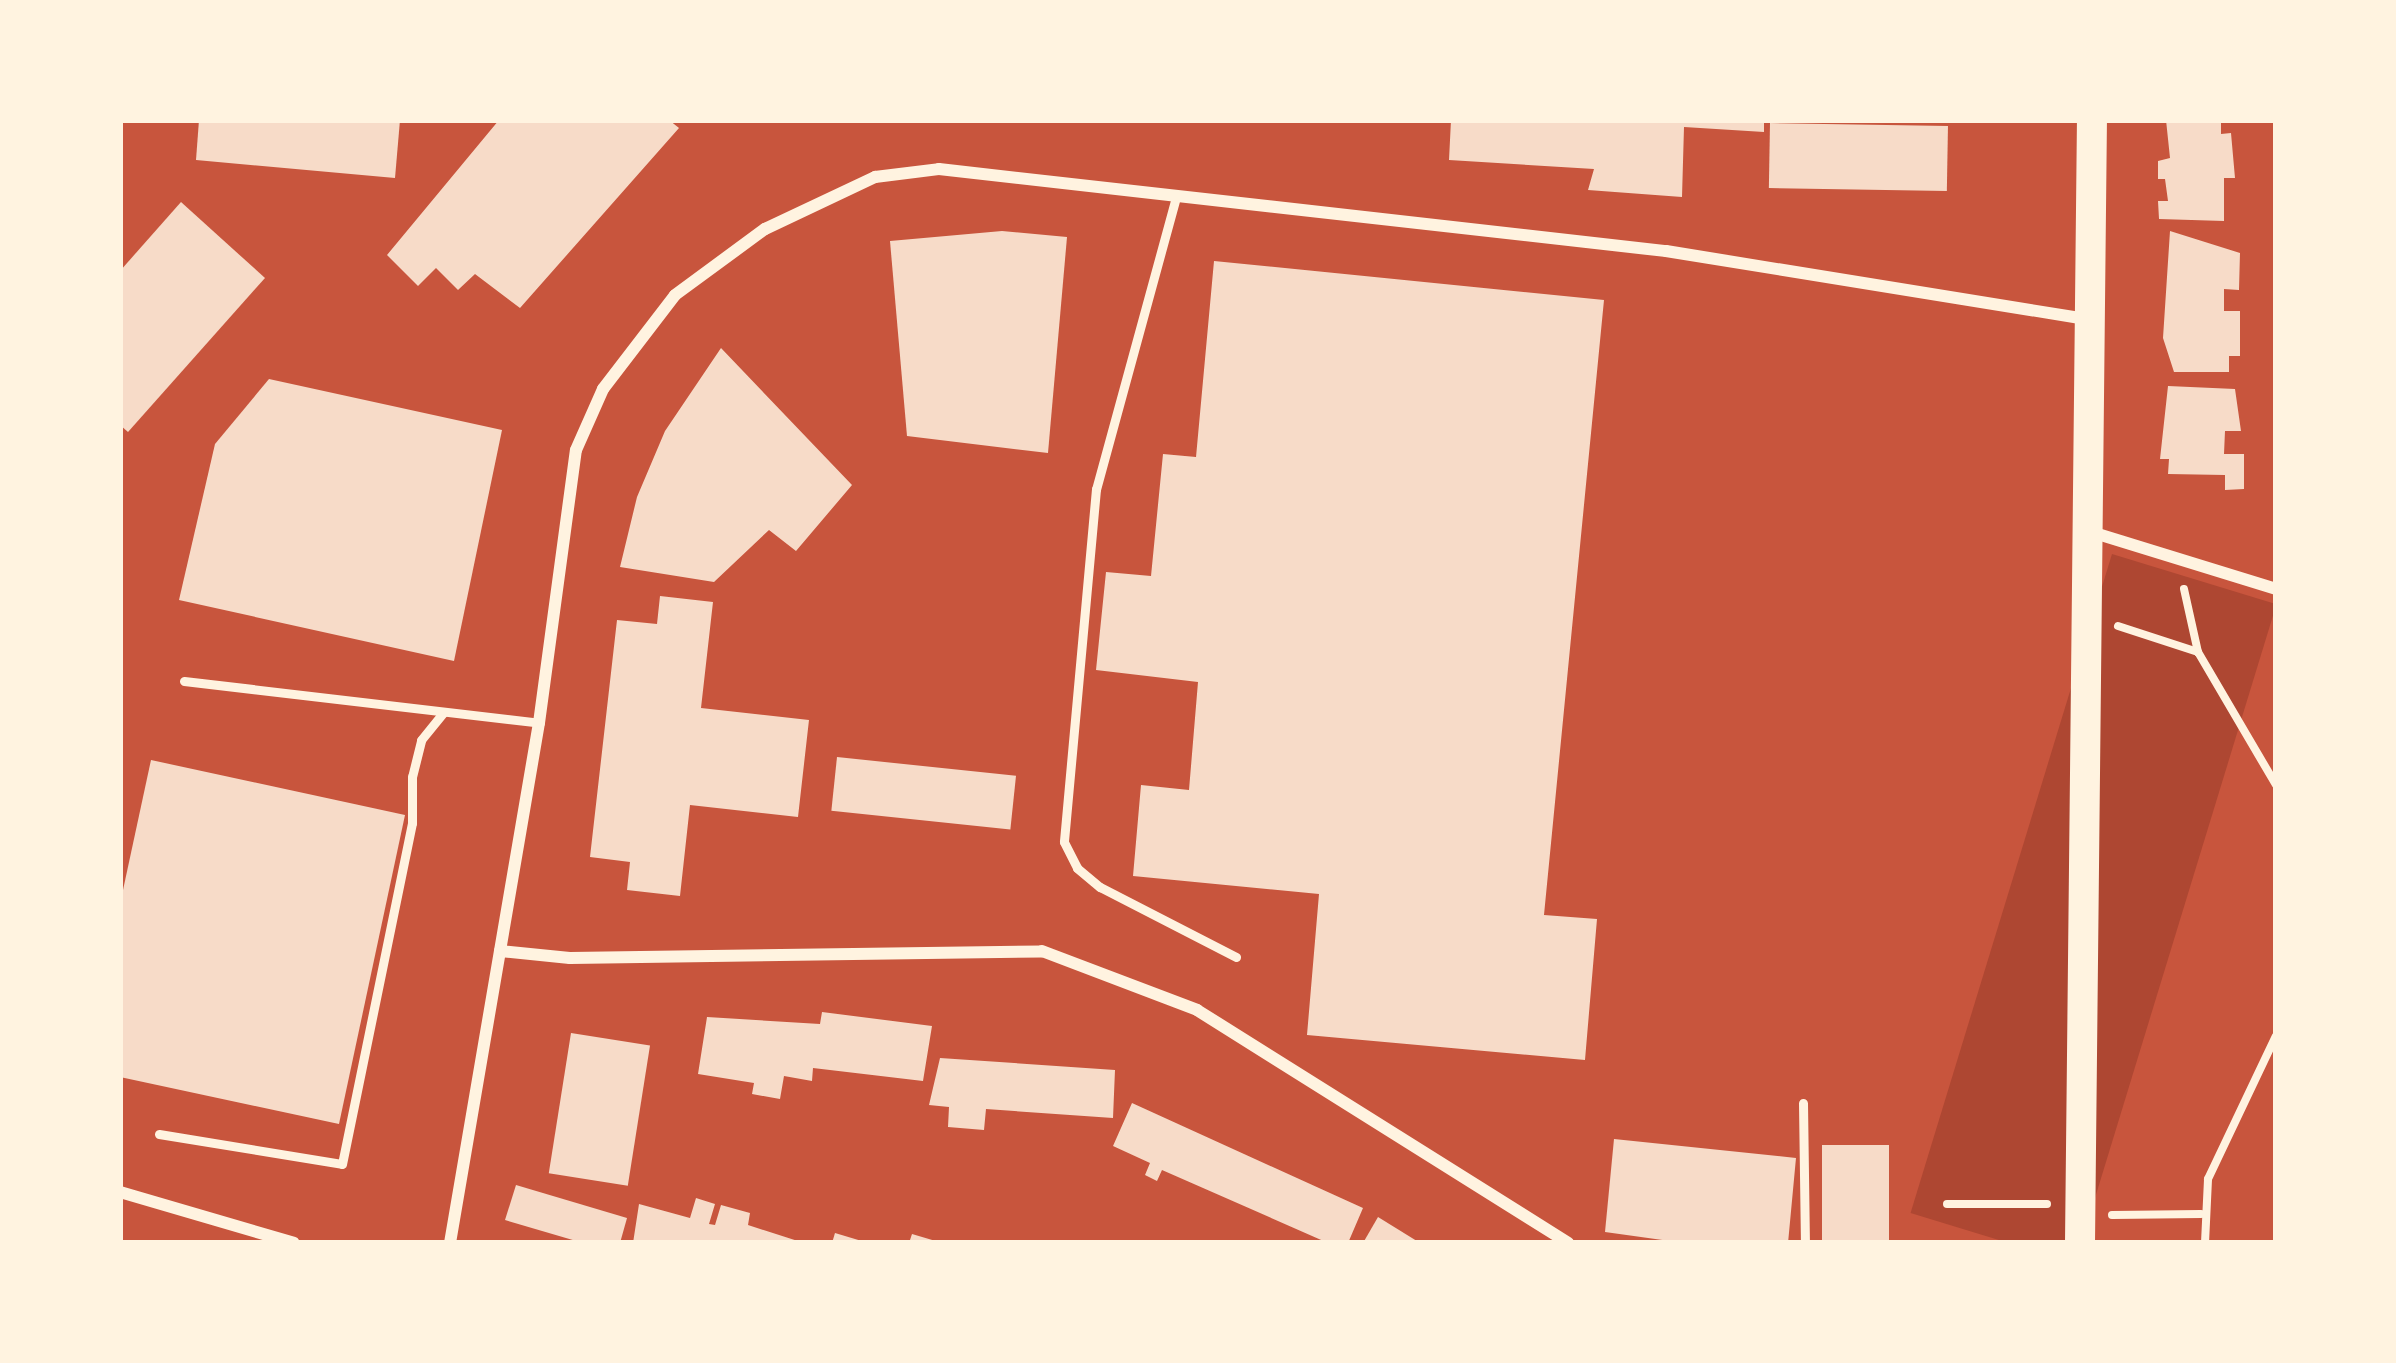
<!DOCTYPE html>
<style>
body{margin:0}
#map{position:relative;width:2396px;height:1363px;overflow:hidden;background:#c8553d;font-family:Overpass,sans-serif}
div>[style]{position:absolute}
.green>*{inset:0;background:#ae4732;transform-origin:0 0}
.building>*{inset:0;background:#f7dbc8;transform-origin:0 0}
.path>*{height:8px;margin:-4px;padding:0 4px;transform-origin:4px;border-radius:4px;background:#fff3e0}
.service>*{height:9px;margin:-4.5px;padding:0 4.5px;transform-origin:4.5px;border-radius:4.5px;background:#fff3e0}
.minor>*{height:12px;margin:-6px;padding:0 6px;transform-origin:6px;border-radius:6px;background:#fff3e0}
.primary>*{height:30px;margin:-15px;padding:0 15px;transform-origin:15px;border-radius:15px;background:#fff3e0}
span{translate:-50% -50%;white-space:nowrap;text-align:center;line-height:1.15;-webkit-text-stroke:12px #fff3e0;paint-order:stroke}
.frame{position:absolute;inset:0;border:123px solid #fff3e0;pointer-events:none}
</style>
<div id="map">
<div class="green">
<i style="left:2112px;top:554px;width:172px;height:689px;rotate:17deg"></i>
</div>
<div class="building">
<i style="clip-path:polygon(199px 120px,400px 120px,395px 178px,196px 160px)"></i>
<i style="clip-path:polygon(499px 120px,669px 120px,679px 128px,520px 308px,475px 274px,458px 290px,436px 268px,418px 286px,387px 255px)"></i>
<i style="clip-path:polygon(1451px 120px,1764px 120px,1764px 132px,1684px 127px,1682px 197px,1588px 190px,1594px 169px,1449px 160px)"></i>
<i style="clip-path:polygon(2166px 120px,2221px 120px,2221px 134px,2231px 133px,2235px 178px,2224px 178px,2224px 221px,2159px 219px,2158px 201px,2168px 201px,2165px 179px,2158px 179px,2158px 161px,2170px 158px)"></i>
<i style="left:1770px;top:123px;width:178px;height:65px;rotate:1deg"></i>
<i style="clip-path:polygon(181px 202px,265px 278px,128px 432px,120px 425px,120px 271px)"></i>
<i style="clip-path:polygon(1002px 231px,1067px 237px,1048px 453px,907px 436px,890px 241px)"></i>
<i style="clip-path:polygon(2170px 231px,2240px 253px,2239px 290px,2224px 289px,2224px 311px,2240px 311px,2240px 356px,2229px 356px,2229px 372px,2174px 372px,2163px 338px)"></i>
<i style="clip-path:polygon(1214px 261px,1604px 300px,1544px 915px,1597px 919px,1585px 1060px,1307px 1035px,1319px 894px,1133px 876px,1141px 785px,1189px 790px,1198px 682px,1096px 670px,1106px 572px,1151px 576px,1163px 454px,1196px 457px)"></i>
<i style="clip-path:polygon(721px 348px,852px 485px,796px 551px,769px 530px,714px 582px,620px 567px,637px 497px,665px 431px)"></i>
<i style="clip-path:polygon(269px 379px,502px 430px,454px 661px,179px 600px,215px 444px)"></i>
<i style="clip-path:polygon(2168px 386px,2235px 389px,2241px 431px,2225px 431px,2224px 454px,2244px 454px,2244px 489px,2225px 490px,2225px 475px,2168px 474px,2169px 459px,2160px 459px)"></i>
<i style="clip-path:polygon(660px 596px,713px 602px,701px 708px,809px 720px,798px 817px,690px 805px,680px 896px,627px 890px,630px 862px,590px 857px,617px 620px,657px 624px)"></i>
<i style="left:837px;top:757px;width:180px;height:54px;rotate:6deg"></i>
<i style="clip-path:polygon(151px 760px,405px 815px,339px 1124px,120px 1077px,120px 904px)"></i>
<i style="clip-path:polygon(822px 1012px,932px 1026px,923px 1081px,813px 1068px,812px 1081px,784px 1076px,780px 1099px,752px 1094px,754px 1083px,698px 1074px,707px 1017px,820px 1024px)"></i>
<i style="left:571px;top:1033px;width:80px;height:142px;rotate:9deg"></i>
<i style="clip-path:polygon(940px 1058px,1115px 1070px,1113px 1118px,986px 1109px,984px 1130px,948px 1127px,949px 1107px,929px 1105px)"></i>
<i style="clip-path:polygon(1132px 1103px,1363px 1208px,1348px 1243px,1328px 1243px,1162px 1170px,1157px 1181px,1145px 1175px,1150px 1163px,1113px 1146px)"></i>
<i style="clip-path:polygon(1614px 1139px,1796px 1158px,1788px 1243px,1684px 1243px,1605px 1232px)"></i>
<i style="left:1822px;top:1145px;width:67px;height:98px"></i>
<i style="clip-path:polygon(516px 1185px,627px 1218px,620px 1243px,583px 1243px,505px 1220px)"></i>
<i style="clip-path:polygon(696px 1198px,715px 1204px,709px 1224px,715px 1225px,721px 1205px,750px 1213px,748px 1225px,804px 1243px,633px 1243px,639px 1204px,690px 1218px)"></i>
<i style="clip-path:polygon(1378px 1217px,1412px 1238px,1420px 1243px,1363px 1243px)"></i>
<i style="clip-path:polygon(835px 1233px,865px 1242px,865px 1243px,832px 1243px)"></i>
<i style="clip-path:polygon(912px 1234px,939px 1242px,938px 1243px,909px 1243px)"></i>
</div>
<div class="path">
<i style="left:2184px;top:589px;width:65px;rotate:77.5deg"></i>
<i style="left:2198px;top:652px;width:154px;rotate:59.6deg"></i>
<i style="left:2118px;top:626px;width:84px;rotate:18deg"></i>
<i style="left:1947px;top:1204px;width:100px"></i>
<i style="left:2112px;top:1215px;width:89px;rotate:-0.6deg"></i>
<i style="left:2205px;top:1243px;width:64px;rotate:-87.3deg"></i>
<i style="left:2208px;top:1179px;width:158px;rotate:-64.6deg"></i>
</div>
<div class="service">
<i style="left:1176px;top:197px;width:303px;rotate:105.3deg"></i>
<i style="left:1096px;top:489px;width:354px;rotate:95.2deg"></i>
<i style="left:1064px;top:842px;width:29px;rotate:63deg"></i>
<i style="left:1077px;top:868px;width:30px;rotate:40deg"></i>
<i style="left:1100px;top:887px;width:153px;rotate:27.2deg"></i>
<i style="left:184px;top:681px;width:357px;rotate:6.7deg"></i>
<i style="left:1803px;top:1103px;width:140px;rotate:89.2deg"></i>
<i style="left:159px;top:1134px;width:185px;rotate:9.3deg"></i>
<i style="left:342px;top:1164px;width:348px;rotate:-78.4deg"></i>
<i style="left:412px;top:823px;width:46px;rotate:-90deg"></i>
<i style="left:412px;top:777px;width:38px;rotate:-76deg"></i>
<i style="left:421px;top:740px;width:35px;rotate:-51deg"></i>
</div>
<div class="minor">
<i style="left:2088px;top:531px;width:197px;rotate:17.1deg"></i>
<i style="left:500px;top:951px;width:70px;rotate:5.7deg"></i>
<i style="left:570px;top:958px;width:472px;rotate:-0.8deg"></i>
<i style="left:1042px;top:951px;width:166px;rotate:20.8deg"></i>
<i style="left:1197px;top:1010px;width:438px;rotate:32.1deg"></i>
<i style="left:120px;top:1192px;width:181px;rotate:16.3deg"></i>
<i style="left:450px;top:1243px;width:528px;rotate:-80.29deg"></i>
<i style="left:539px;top:723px;width:275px;rotate:-82.3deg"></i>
<i style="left:576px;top:450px;width:67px;rotate:-66.1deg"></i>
<i style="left:603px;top:389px;width:118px;rotate:-52.5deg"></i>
<i style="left:675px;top:295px;width:112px;rotate:-36.3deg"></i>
<i style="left:765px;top:229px;width:122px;rotate:-25.3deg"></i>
<i style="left:875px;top:177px;width:64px;rotate:-7.1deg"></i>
<i style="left:939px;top:169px;width:732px;rotate:6.44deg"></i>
<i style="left:1666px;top:251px;width:424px;rotate:9.2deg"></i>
</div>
<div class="primary">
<i style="left:2080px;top:1243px;width:1123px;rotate:-89.39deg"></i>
</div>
<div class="frame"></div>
</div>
